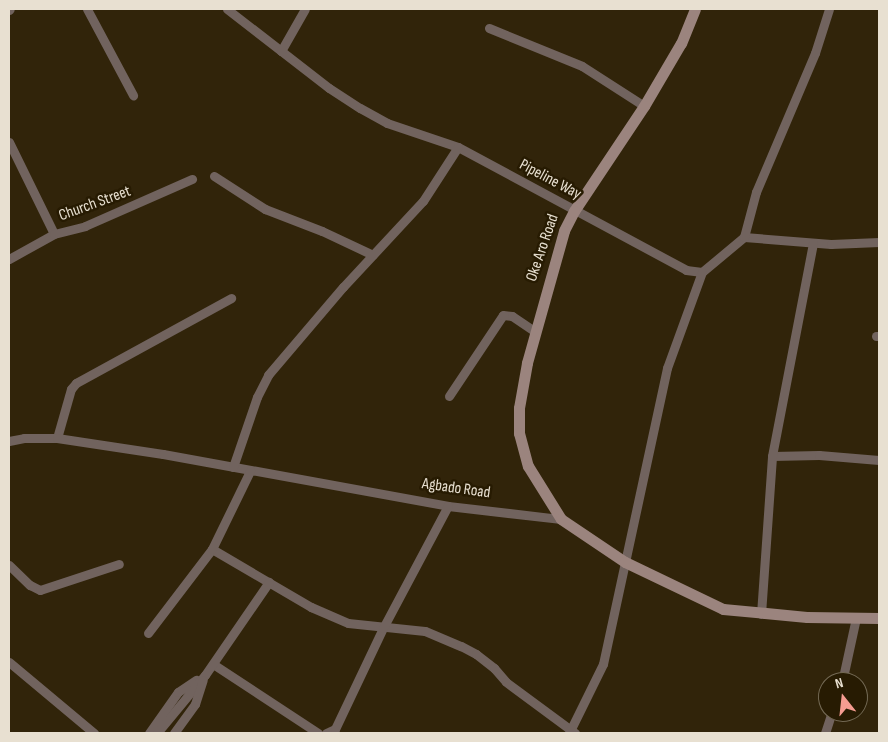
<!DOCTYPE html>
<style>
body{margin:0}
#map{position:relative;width:888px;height:742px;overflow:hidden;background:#31240a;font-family:"Sofia Sans Condensed",sans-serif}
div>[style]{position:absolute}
.street>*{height:9px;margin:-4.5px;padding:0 4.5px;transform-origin:4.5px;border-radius:4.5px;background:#71635e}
.secondary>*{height:11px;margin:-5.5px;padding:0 5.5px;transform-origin:5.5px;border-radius:5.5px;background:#9b847e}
span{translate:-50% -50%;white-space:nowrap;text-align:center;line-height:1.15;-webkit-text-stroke:5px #271b02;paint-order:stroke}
.street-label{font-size:16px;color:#e8e0d1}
.frame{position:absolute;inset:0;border:10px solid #e8e0d1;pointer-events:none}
.north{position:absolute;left:818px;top:672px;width:50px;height:50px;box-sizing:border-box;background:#271b02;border:1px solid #746a55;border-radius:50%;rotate:344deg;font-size:14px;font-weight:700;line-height:20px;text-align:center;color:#e8e0d1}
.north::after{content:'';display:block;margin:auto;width:18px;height:22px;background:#f59c91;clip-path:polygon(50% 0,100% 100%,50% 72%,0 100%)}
</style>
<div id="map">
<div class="street">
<i style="left:87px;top:9px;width:98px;rotate:61.9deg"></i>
<i style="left:227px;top:9px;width:129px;rotate:37.8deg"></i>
<i style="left:329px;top:88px;width:37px;rotate:33deg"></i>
<i style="left:360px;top:108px;width:31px;rotate:29deg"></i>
<i style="left:387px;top:123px;width:75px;rotate:18.7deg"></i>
<i style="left:458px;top:147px;width:259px;rotate:28.3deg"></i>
<i style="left:686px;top:270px;width:16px;rotate:7deg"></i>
<i style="left:702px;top:272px;width:55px;rotate:-39.8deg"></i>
<i style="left:744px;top:237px;width:87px;rotate:4.6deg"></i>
<i style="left:831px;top:244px;width:48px;rotate:-2.4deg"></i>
<i style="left:9px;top:10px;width:1px;rotate:-45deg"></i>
<i style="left:489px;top:28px;width:100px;rotate:22.2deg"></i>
<i style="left:582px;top:66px;width:74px;rotate:32.8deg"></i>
<i style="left:281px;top:51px;width:48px;rotate:-60.3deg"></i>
<i style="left:9px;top:142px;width:102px;rotate:63.9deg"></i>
<i style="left:214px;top:176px;width:61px;rotate:32.9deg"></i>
<i style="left:265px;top:209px;width:61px;rotate:21.1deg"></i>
<i style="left:322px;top:231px;width:56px;rotate:25.2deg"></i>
<i style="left:744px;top:237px;width:47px;rotate:-75.1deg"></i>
<i style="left:756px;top:192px;width:151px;rotate:-67deg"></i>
<i style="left:815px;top:53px;width:46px;rotate:-72.3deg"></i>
<i style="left:9px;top:259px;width:51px;rotate:-29.1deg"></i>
<i style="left:54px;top:234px;width:32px;rotate:-14deg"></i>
<i style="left:85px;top:226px;width:117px;rotate:-23.7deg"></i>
<i style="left:876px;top:336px;width:3px"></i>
<i style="left:449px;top:396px;width:97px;rotate:-56.3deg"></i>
<i style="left:503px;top:315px;width:9px;rotate:6deg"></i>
<i style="left:512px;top:316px;width:29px;rotate:34deg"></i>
<i style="left:57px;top:438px;width:51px;rotate:-74.1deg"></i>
<i style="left:71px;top:389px;width:8px;rotate:-50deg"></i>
<i style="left:76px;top:383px;width:177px;rotate:-28.7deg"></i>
<i style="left:9px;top:441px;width:15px;rotate:-11deg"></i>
<i style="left:24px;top:438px;width:33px"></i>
<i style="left:57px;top:438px;width:107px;rotate:8.6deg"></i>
<i style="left:163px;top:454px;width:290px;rotate:10.3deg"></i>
<i style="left:448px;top:506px;width:114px;rotate:6.6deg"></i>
<i style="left:772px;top:456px;width:47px;rotate:-1.2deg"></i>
<i style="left:819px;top:455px;width:60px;rotate:4.8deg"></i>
<i style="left:233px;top:467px;width:74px;rotate:-71.1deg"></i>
<i style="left:257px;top:397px;width:25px;rotate:-63deg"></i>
<i style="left:268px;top:375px;width:116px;rotate:-49.6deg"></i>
<i style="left:343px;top:287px;width:117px;rotate:-47.1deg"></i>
<i style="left:423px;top:201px;width:64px;rotate:-57.1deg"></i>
<i style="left:212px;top:549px;width:115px;rotate:30.4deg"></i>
<i style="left:311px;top:607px;width:40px;rotate:23.4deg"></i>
<i style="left:348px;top:623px;width:77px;rotate:5.9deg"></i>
<i style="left:425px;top:631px;width:39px;rotate:23deg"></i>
<i style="left:461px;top:646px;width:17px;rotate:28deg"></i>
<i style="left:476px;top:654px;width:23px;rotate:38deg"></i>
<i style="left:494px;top:668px;width:18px;rotate:49deg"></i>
<i style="left:506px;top:682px;width:86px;rotate:36.5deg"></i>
<i style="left:9px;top:565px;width:29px;rotate:44deg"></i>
<i style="left:30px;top:585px;width:11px;rotate:27deg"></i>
<i style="left:40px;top:590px;width:83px;rotate:-18.2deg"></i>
<i style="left:761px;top:614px;width:158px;rotate:-86deg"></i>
<i style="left:772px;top:456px;width:217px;rotate:-79.1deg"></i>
<i style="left:148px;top:633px;width:106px;rotate:-52.7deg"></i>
<i style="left:212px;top:549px;width:87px;rotate:-64deg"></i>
<i style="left:9px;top:662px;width:111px;rotate:39.9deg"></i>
<i style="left:213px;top:664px;width:126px;rotate:33.3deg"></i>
<i style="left:842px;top:682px;width:66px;rotate:-77.7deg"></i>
<i style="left:149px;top:733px;width:50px;rotate:-54.7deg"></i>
<i style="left:178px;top:692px;width:22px;rotate:-34deg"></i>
<i style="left:157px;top:733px;width:75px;rotate:-50.4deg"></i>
<i style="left:205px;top:675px;width:113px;rotate:-55.5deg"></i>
<i style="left:174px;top:733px;width:36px;rotate:-54deg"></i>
<i style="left:195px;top:704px;width:25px;rotate:-72deg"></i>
<i style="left:326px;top:733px;width:10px;rotate:-24deg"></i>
<i style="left:335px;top:729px;width:112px;rotate:-64.6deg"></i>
<i style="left:383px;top:628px;width:138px;rotate:-62deg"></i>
<i style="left:569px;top:733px;width:77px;rotate:-63.8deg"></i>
<i style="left:603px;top:664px;width:303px;rotate:-77.8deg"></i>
<i style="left:667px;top:368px;width:102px;rotate:-70deg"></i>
<i style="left:825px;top:733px;width:22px;rotate:-72deg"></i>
</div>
<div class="secondary">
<i style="left:695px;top:9px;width:37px;rotate:112deg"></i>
<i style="left:681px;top:43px;width:73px;rotate:120.4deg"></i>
<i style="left:644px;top:106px;width:126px;rotate:123.7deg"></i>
<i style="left:574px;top:211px;width:22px;rotate:117deg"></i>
<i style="left:564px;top:231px;width:137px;rotate:105.7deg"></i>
<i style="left:527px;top:363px;width:46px;rotate:100.1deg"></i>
<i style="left:519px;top:408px;width:25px;rotate:90deg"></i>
<i style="left:519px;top:433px;width:34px;rotate:75deg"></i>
<i style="left:528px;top:466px;width:62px;rotate:58.1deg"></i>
<i style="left:561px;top:519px;width:77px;rotate:33.9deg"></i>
<i style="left:625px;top:562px;width:109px;rotate:25.6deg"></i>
<i style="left:723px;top:609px;width:84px;rotate:5.4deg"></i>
<i style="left:807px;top:617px;width:72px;rotate:0.8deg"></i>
</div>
<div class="street-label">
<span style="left:550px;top:180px;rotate:28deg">Pipeline Way</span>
<span style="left:95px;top:204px;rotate:-20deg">Church Street</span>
<span style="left:543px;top:248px;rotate:-71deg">Oke Aro Road</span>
<span style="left:456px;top:489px;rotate:8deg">Agbado Road</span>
</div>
<div class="frame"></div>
<div class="north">N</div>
</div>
